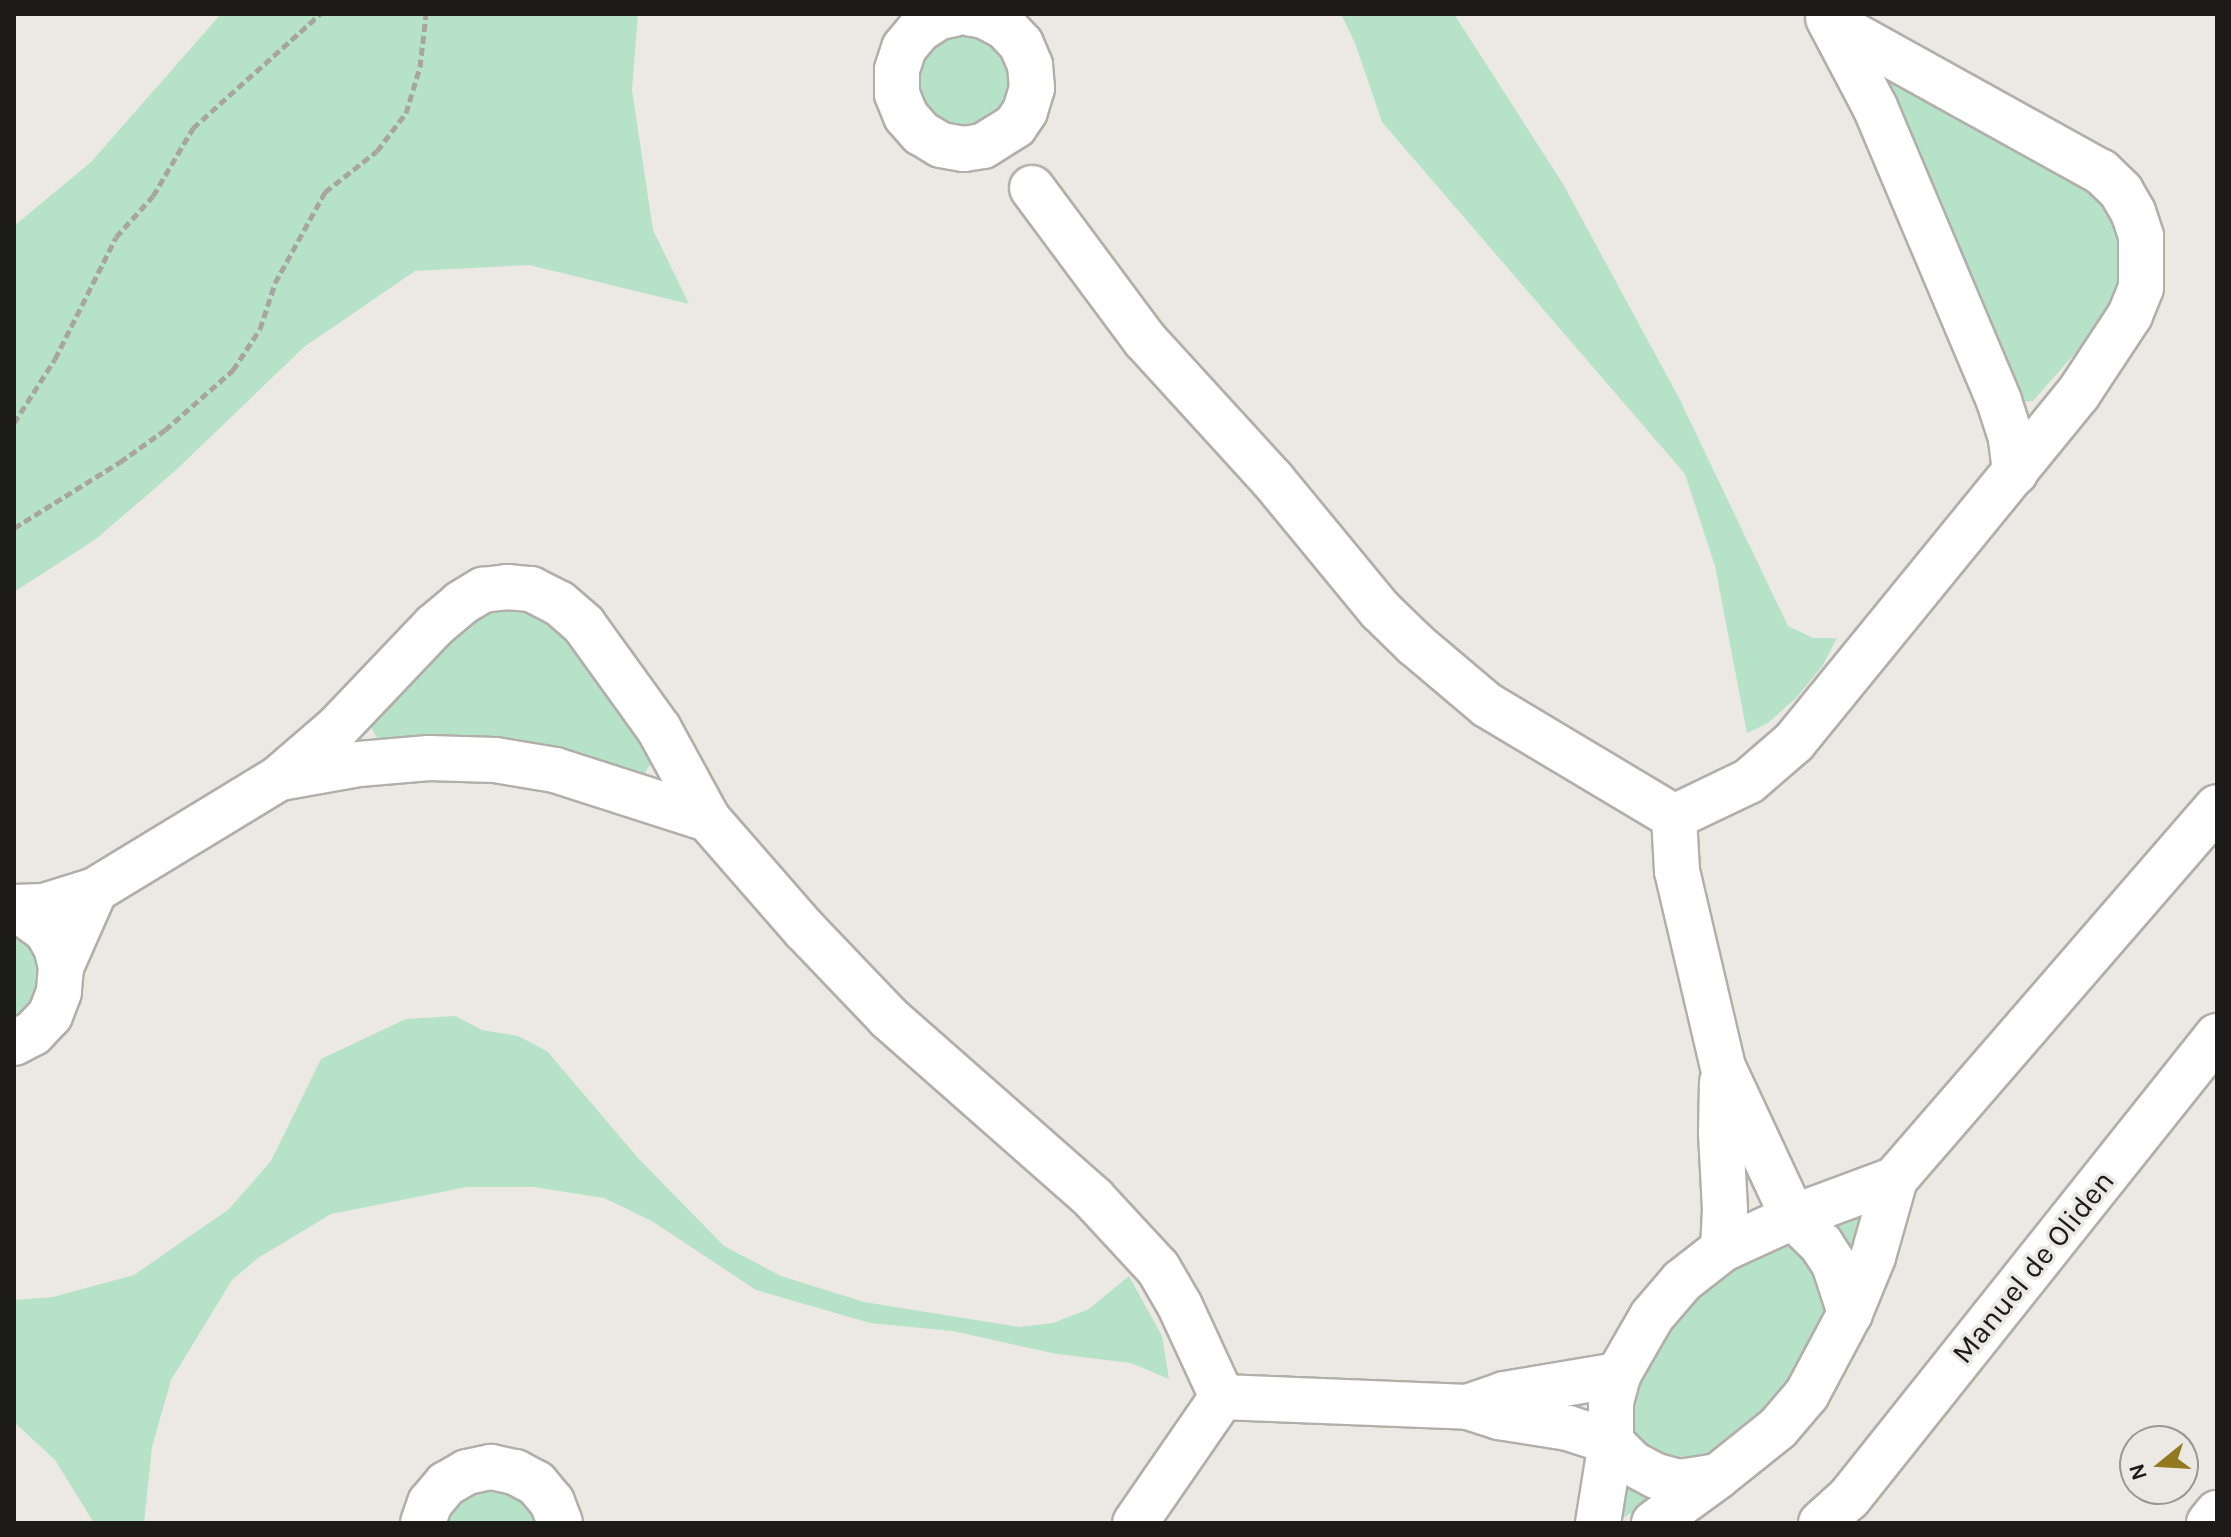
<!DOCTYPE html>
<style>
body{margin:0}
#map{position:relative;width:2231px;height:1537px;overflow:hidden;background:#ece9e4;font-family:Karla,sans-serif}
div>[style]{position:absolute}
.green>*{inset:0;background:#b6e2c7}
.path>*{height:5px;margin-top:-2.5px;transform-origin:0;background:repeating-linear-gradient(90deg,#a8a5a1 0 8px,transparent 0 12px)}
.roads{filter:drop-shadow(2px 0 #b2afab) drop-shadow(-2px 0 #b2afab) drop-shadow(0 2px #b2afab) drop-shadow(0 -2px #b2afab)}
.minor>*{height:44px;margin:-22px;padding:0 22px;transform-origin:22px;border-radius:22px;background:#fff}
span{translate:-50% -50%;white-space:nowrap;text-align:center;line-height:1.15;-webkit-text-stroke:7px #ece9e4;paint-order:stroke}
.street-label{font-size:30px;color:#1c1b19}
.frame{position:absolute;inset:0;border:16px solid #1c1b19;pointer-events:none}
.north{position:absolute;left:2119px;top:1425px;width:80px;height:80px;box-sizing:border-box;background:#ece9e4;border:2px solid #999793;border-radius:50%;rotate:252deg;font-size:22px;font-weight:700;line-height:32px;text-align:center;color:#1c1b19}
.north::after{content:'';display:block;margin:auto;width:28px;height:36px;background:#947920;clip-path:polygon(50% 0,100% 100%,50% 72%,0 100%)}
</style>
<div id="map">
<div class="green">
<i style="clip-path:polygon(221px 14px,638px 14px,632px 90px,653px 230px,689px 304px,529px 265px,415px 271px,304px 347px,175px 471px,96px 539px,14px 592px,14px 226px,91px 162px)"></i>
<i style="clip-path:polygon(1341px 14px,1454px 14px,1563px 184px,1679px 398px,1788px 626px,1813px 638px,1837px 638px,1823px 665px,1797px 697px,1768px 723px,1747px 733px,1715px 566px,1685px 474px,1382px 122px,1355px 43px)"></i>
<i style="clip-path:polygon(958px 26px,1004px 46px,1014px 98px,974px 134px,924px 119px,909px 70px,915px 53px)"></i>
<i style="clip-path:polygon(1892px 76px,2088px 178px,2118px 212px,2121px 286px,2104px 320px,2033px 401px,2018px 402px,1882px 91px)"></i>
<i style="clip-path:polygon(477px 604px,545px 604px,641px 723px,653px 760px,644px 774px,620px 772px,494px 743px,420px 734px,396px 743px,377px 738px,370px 725px,369px 710px)"></i>
<i style="clip-path:polygon(14px 926px,37px 953px,40px 971px,38px 990px,29px 1006px,14px 1018px)"></i>
<i style="clip-path:polygon(455px 1016px,482px 1030px,518px 1036px,547px 1051px,638px 1158px,724px 1246px,781px 1276px,864px 1302px,1019px 1327px,1053px 1323px,1089px 1309px,1129px 1276px,1162px 1336px,1169px 1379px,1131px 1363px,1057px 1354px,953px 1331px,870px 1323px,756px 1290px,652px 1221px,604px 1198px,534px 1187px,467px 1187px,331px 1214px,258px 1258px,232px 1280px,171px 1380px,152px 1447px,144px 1523px,94px 1523px,55px 1460px,14px 1422px,14px 1300px,53px 1297px,134px 1275px,229px 1209px,271px 1161px,321px 1059px,406px 1019px)"></i>
<i style="clip-path:polygon(1870px 1202px,1851px 1258px,1819px 1220px)"></i>
<i style="clip-path:polygon(1779px 1238px,1802px 1249px,1831px 1291px,1826px 1328px,1757px 1429px,1723px 1452px,1690px 1463px,1663px 1458px,1641px 1447px,1630px 1424px,1630px 1389px,1692px 1288px)"></i>
<i style="clip-path:polygon(1620px 1466px,1664px 1493px,1615px 1523px)"></i>
<i style="clip-path:polygon(486px 1486px,519px 1494px,541px 1523px,439px 1523px,453px 1500px)"></i>
</div>
<div class="path">
<i style="left:14px;top:423px;width:76px;rotate:-57.4deg"></i>
<i style="left:55px;top:359px;width:136px;rotate:-63.4deg"></i>
<i style="left:116px;top:237px;width:55px;rotate:-47.9deg"></i>
<i style="left:153px;top:196px;width:79px;rotate:-59.5deg"></i>
<i style="left:193px;top:128px;width:171px;rotate:-41.9deg"></i>
<i style="left:14px;top:528px;width:125px;rotate:-31.9deg"></i>
<i style="left:120px;top:462px;width:55px;rotate:-35.4deg"></i>
<i style="left:165px;top:430px;width:91px;rotate:-41.4deg"></i>
<i style="left:233px;top:370px;width:49px;rotate:-56.6deg"></i>
<i style="left:260px;top:329px;width:48px;rotate:-71.9deg"></i>
<i style="left:275px;top:283px;width:104px;rotate:-61.2deg"></i>
<i style="left:325px;top:192px;width:66px;rotate:-38.3deg"></i>
<i style="left:377px;top:151px;width:48px;rotate:-52.7deg"></i>
<i style="left:406px;top:113px;width:48px;rotate:-73.1deg"></i>
<i style="left:420px;top:67px;width:53px;rotate:-83.5deg"></i>
</div>
<div class="roads">
<div class="minor">
<i style="left:955px;top:14px;width:16px;rotate:169deg"></i>
<i style="left:939px;top:17px;width:24px;rotate:147deg"></i>
<i style="left:919px;top:30px;width:23px;rotate:130deg"></i>
<i style="left:904px;top:48px;width:23px;rotate:108deg"></i>
<i style="left:897px;top:70px;width:24px;rotate:90deg"></i>
<i style="left:897px;top:94px;width:24px;rotate:68deg"></i>
<i style="left:906px;top:116px;width:23px;rotate:49deg"></i>
<i style="left:921px;top:133px;width:23px;rotate:31deg"></i>
<i style="left:941px;top:145px;width:23px;rotate:10deg"></i>
<i style="left:964px;top:149px;width:19px;rotate:-9deg"></i>
<i style="left:983px;top:146px;width:38px;rotate:-32deg"></i>
<i style="left:1015px;top:126px;width:18px;rotate:-56deg"></i>
<i style="left:1025px;top:111px;width:24px;rotate:-73deg"></i>
<i style="left:1032px;top:88px;width:23px;rotate:-95deg"></i>
<i style="left:1030px;top:65px;width:23px;rotate:-113deg"></i>
<i style="left:1021px;top:44px;width:23px;rotate:-133deg"></i>
<i style="left:1005px;top:27px;width:24px;rotate:-152deg"></i>
<i style="left:984px;top:16px;width:12px;rotate:-171deg"></i>
<i style="left:1828px;top:18px;width:101px;rotate:62.2deg"></i>
<i style="left:1875px;top:107px;width:319px;rotate:67.1deg"></i>
<i style="left:1999px;top:401px;width:40px;rotate:72deg"></i>
<i style="left:2011px;top:439px;width:34px;rotate:83deg"></i>
<i style="left:1032px;top:188px;width:189px;rotate:53.4deg"></i>
<i style="left:1145px;top:340px;width:188px;rotate:47.6deg"></i>
<i style="left:1272px;top:479px;width:170px;rotate:50.5deg"></i>
<i style="left:1380px;top:610px;width:50px;rotate:44.2deg"></i>
<i style="left:1416px;top:645px;width:93px;rotate:40.2deg"></i>
<i style="left:1487px;top:705px;width:218px;rotate:30.9deg"></i>
<i style="left:1674px;top:817px;width:54px;rotate:86.8deg"></i>
<i style="left:1677px;top:871px;width:201px;rotate:76.8deg"></i>
<i style="left:1723px;top:1067px;width:166px;rotate:65deg"></i>
<i style="left:1793px;top:1217px;width:109px;rotate:-20.4deg"></i>
<i style="left:280px;top:778px;width:80px;rotate:-10deg"></i>
<i style="left:359px;top:764px;width:70px;rotate:-4.9deg"></i>
<i style="left:429px;top:758px;width:66px;rotate:1.7deg"></i>
<i style="left:495px;top:760px;width:61px;rotate:9.5deg"></i>
<i style="left:555px;top:770px;width:161px;rotate:17.8deg"></i>
<i style="left:1674px;top:817px;width:83px;rotate:-25.6deg"></i>
<i style="left:1749px;top:781px;width:60px;rotate:-40.9deg"></i>
<i style="left:1794px;top:742px;width:449px;rotate:-50.8deg"></i>
<i style="left:2078px;top:394px;width:95px;rotate:-56.6deg"></i>
<i style="left:2130px;top:315px;width:29px;rotate:-68deg"></i>
<i style="left:2141px;top:288px;width:52px;rotate:-90deg"></i>
<i style="left:2141px;top:236px;width:25px;rotate:-108deg"></i>
<i style="left:2133px;top:212px;width:24px;rotate:-120deg"></i>
<i style="left:2121px;top:191px;width:28px;rotate:-136deg"></i>
<i style="left:2101px;top:172px;width:308px;rotate:-151deg"></i>
<i style="left:95px;top:890px;width:215px;rotate:-31.3deg"></i>
<i style="left:279px;top:778px;width:77px;rotate:-40.8deg"></i>
<i style="left:337px;top:728px;width:141px;rotate:-46.4deg"></i>
<i style="left:434px;top:626px;width:35px;rotate:-40deg"></i>
<i style="left:461px;top:603px;width:26px;rotate:-31deg"></i>
<i style="left:483px;top:590px;width:24px;rotate:-7deg"></i>
<i style="left:507px;top:587px;width:24px;rotate:5deg"></i>
<i style="left:531px;top:589px;width:31px;rotate:27deg"></i>
<i style="left:559px;top:603px;width:33px;rotate:41deg"></i>
<i style="left:584px;top:625px;width:128px;rotate:54.2deg"></i>
<i style="left:659px;top:729px;width:102px;rotate:61.4deg"></i>
<i style="left:708px;top:819px;width:147px;rotate:48.9deg"></i>
<i style="left:805px;top:930px;width:122px;rotate:46.3deg"></i>
<i style="left:889px;top:1018px;width:273px;rotate:41.4deg"></i>
<i style="left:1094px;top:1199px;width:94px;rotate:47.2deg"></i>
<i style="left:1158px;top:1268px;width:44px;rotate:59.9deg"></i>
<i style="left:1180px;top:1306px;width:100px;rotate:65.2deg"></i>
<i style="left:1222px;top:1397px;width:153px;rotate:124.6deg"></i>
<i style="left:14px;top:907px;width:39px;rotate:36deg"></i>
<i style="left:46px;top:930px;width:20px;rotate:60deg"></i>
<i style="left:56px;top:947px;width:21px;rotate:76deg"></i>
<i style="left:61px;top:967px;width:25px;rotate:95deg"></i>
<i style="left:59px;top:992px;width:25px;rotate:111deg"></i>
<i style="left:50px;top:1015px;width:25px;rotate:133deg"></i>
<i style="left:33px;top:1033px;width:21px;rotate:152deg"></i>
<i style="left:14px;top:907px;width:30px;rotate:-2deg"></i>
<i style="left:44px;top:906px;width:53px;rotate:-17.4deg"></i>
<i style="left:95px;top:890px;width:84px;rotate:113.8deg"></i>
<i style="left:1722px;top:1082px;width:51px;rotate:91.1deg"></i>
<i style="left:1721px;top:1133px;width:76px;rotate:87deg"></i>
<i style="left:1725px;top:1209px;width:40px;rotate:92.9deg"></i>
<i style="left:1793px;top:1217px;width:39px;rotate:44deg"></i>
<i style="left:1821px;top:1244px;width:24px;rotate:57deg"></i>
<i style="left:1834px;top:1264px;width:52px;rotate:71.9deg"></i>
<i style="left:1850px;top:1313px;width:92px;rotate:118deg"></i>
<i style="left:1807px;top:1394px;width:45px;rotate:130.5deg"></i>
<i style="left:1778px;top:1428px;width:77px;rotate:141.3deg"></i>
<i style="left:1718px;top:1476px;width:39px;rotate:171deg"></i>
<i style="left:1679px;top:1482px;width:24px;rotate:-165deg"></i>
<i style="left:1656px;top:1476px;width:27px;rotate:-152deg"></i>
<i style="left:1632px;top:1463px;width:30px;rotate:-135deg"></i>
<i style="left:1611px;top:1442px;width:40px;rotate:-90deg"></i>
<i style="left:1611px;top:1402px;width:28px;rotate:-75deg"></i>
<i style="left:1618px;top:1375px;width:68px;rotate:-60deg"></i>
<i style="left:1652px;top:1316px;width:46px;rotate:-49.4deg"></i>
<i style="left:1682px;top:1281px;width:52px;rotate:-38deg"></i>
<i style="left:1723px;top:1249px;width:77px;rotate:-24.6deg"></i>
<i style="left:1850px;top:1313px;width:61px;rotate:-67.7deg"></i>
<i style="left:1873px;top:1257px;width:81px;rotate:-74.2deg"></i>
<i style="left:1895px;top:1179px;width:492px;rotate:-49.1deg"></i>
<i style="left:1222px;top:1397px;width:246px;rotate:2.3deg"></i>
<i style="left:1468px;top:1407px;width:33px;rotate:18deg"></i>
<i style="left:1499px;top:1417px;width:70px;rotate:9.1deg"></i>
<i style="left:1568px;top:1428px;width:45px;rotate:18deg"></i>
<i style="left:1611px;top:1442px;width:82px;rotate:99.1deg"></i>
<i style="left:1470px;top:1406px;width:36px;rotate:-19deg"></i>
<i style="left:1504px;top:1394px;width:116px;rotate:-9.5deg"></i>
<i style="left:423px;top:1523px;width:21px;rotate:-71deg"></i>
<i style="left:430px;top:1503px;width:25px;rotate:-50deg"></i>
<i style="left:446px;top:1484px;width:24px;rotate:-30deg"></i>
<i style="left:467px;top:1472px;width:25px;rotate:-12deg"></i>
<i style="left:491px;top:1467px;width:25px;rotate:12deg"></i>
<i style="left:515px;top:1472px;width:24px;rotate:28deg"></i>
<i style="left:536px;top:1483px;width:25px;rotate:50deg"></i>
<i style="left:552px;top:1502px;width:22px;rotate:69deg"></i>
<i style="left:1654px;top:1523px;width:78px;rotate:-36.1deg"></i>
<i style="left:1821px;top:1523px;width:38px;rotate:-42deg"></i>
<i style="left:1849px;top:1498px;width:591px;rotate:-51.46deg"></i>
<i style="left:2209px;top:1523px;width:13px;rotate:-51deg"></i>
</div>
</div>
<div class="street-label">
<span style="left:2033px;top:1267px;rotate:-51deg">Manuel de Oliden</span>
</div>
<div class="frame"></div>
<div class="north">N</div>
</div>
